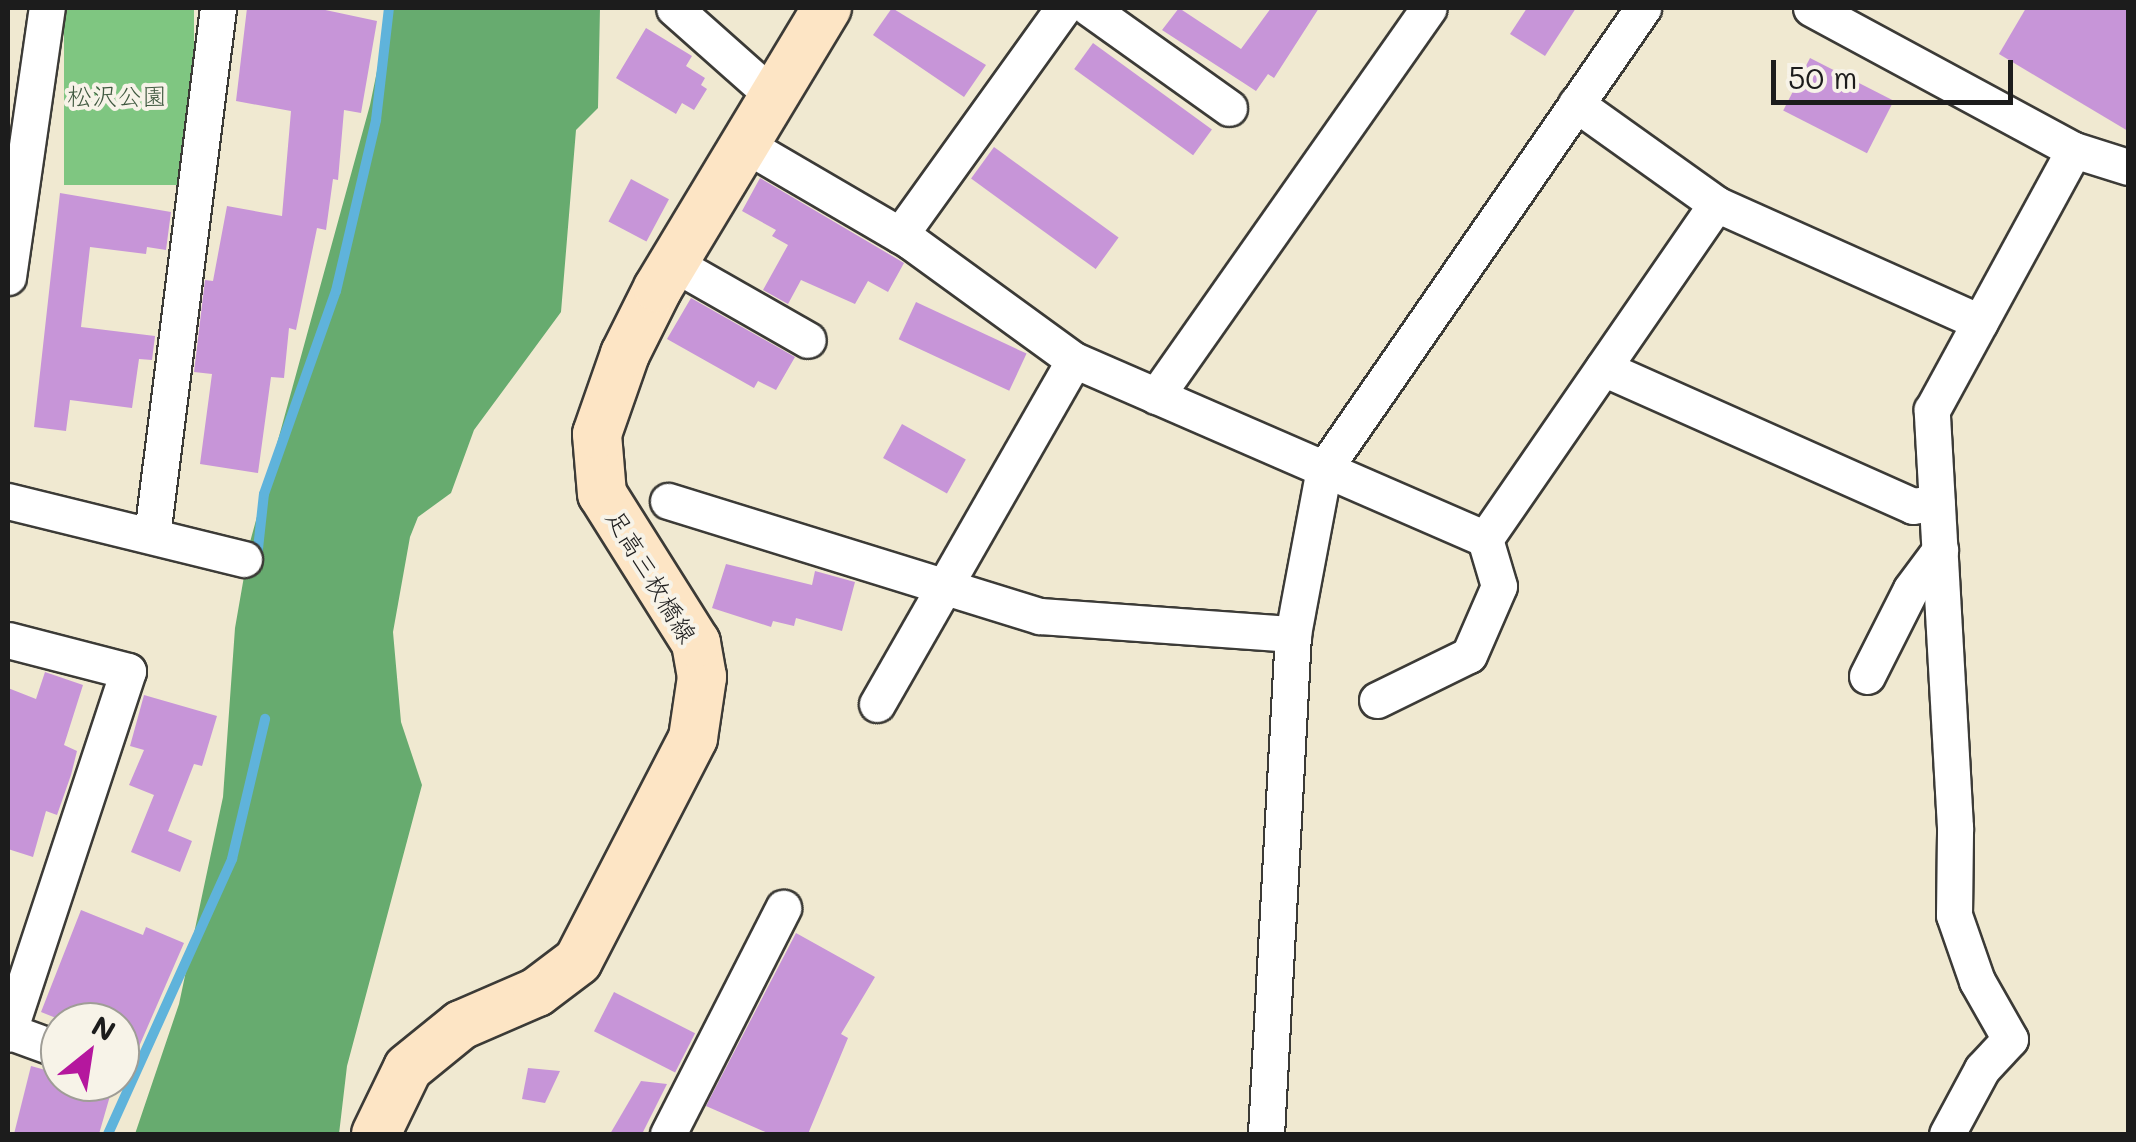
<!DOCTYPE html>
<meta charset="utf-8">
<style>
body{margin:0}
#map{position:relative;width:2136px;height:1142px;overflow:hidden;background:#f0e9d1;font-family:Mali,"Klee One",sans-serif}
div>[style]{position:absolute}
.green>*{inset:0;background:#7fc681;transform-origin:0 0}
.forest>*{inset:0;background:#67ab6f}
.stream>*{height:10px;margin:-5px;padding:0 5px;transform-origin:5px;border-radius:5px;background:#5fb3db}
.building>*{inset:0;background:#c795d8;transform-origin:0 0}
.roads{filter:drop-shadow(2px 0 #3c3b37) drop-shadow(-2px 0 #3c3b37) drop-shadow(0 2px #3c3b37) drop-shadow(0 -2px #3c3b37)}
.street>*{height:35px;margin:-17.5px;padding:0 17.5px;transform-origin:17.5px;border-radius:17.5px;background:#fff}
.secondary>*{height:48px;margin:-24px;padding:0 24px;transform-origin:24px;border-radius:24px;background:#fde5c5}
span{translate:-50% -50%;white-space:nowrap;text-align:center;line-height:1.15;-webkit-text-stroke:8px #f7f3e8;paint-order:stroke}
.park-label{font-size:25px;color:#3f583f}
.street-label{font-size:25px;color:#1c1c1c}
.frame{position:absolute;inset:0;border:10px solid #1c1c1c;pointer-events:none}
.north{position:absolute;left:40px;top:1002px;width:100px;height:100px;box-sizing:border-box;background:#f7f3e8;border:2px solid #9f9d96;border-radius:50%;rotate:30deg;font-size:28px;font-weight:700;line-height:40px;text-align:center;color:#1c1c1c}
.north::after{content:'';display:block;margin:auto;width:35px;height:45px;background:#b5179e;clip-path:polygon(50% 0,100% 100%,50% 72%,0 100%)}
.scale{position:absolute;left:1771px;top:60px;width:242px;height:45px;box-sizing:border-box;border:5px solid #1c1c1c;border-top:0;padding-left:12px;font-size:30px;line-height:35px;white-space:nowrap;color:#1c1c1c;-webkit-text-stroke:8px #f7f3e8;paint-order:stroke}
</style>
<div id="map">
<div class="green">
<i style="left:64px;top:8px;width:130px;height:177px"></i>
</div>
<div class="forest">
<i style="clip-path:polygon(390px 8px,600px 8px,598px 108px,576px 130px,561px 312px,474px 430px,451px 493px,418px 517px,410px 537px,393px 632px,401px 722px,422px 785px,347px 1066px,339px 1134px,135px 1134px,179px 1004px,223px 797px,235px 628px,250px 542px,370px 105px)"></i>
</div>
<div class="stream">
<i style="left:257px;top:558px;width:64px;rotate:-83.8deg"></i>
<i style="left:264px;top:494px;width:215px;rotate:-70.5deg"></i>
<i style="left:336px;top:291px;width:176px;rotate:-76.8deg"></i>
<i style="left:376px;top:120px;width:113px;rotate:-83.4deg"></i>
<i style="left:108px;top:1134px;width:302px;rotate:-65.7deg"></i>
<i style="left:232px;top:859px;width:144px;rotate:-76.7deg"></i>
</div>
<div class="building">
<i style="clip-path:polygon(247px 8px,316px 8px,377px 21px,361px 113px,344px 110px,338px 180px,333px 179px,326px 230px,317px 228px,296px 330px,289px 328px,284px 378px,271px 377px,258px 473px,200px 464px,212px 374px,194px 372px,205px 280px,213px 281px,227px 206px,282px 216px,291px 111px,236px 101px)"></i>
<i style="clip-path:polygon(892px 8px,986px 65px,964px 97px,873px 35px)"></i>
<i style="clip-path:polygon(1179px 8px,1241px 49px,1271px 8px,1319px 8px,1274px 78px,1268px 74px,1256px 91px,1162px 30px)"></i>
<i style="clip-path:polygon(1527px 8px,1576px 8px,1545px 56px,1510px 34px)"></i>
<i style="clip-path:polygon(2026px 8px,2128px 8px,2128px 131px,1999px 54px)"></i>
<i style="clip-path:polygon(646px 28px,692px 56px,686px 66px,705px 78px,701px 85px,707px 89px,694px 110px,682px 103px,676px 114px,616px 78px)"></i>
<i style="left:1093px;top:43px;width:147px;height:32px;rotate:36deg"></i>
<i style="left:1810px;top:58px;width:94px;height:59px;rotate:27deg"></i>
<i style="left:994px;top:147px;width:154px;height:39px;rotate:36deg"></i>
<i style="clip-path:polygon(760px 178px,904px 263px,888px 292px,868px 281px,855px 304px,801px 280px,788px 304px,763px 290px,788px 245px,772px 236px,776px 230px,742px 211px)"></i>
<i style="left:631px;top:179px;width:43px;height:48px;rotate:28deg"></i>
<i style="clip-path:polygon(60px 193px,171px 212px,166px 250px,147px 247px,146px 254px,90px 247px,81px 327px,155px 336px,152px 360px,139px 359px,132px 408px,70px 400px,66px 431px,34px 427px)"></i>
<i style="clip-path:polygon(691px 298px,795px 357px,776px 390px,758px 381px,754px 388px,667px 339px)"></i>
<i style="left:916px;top:302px;width:122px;height:41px;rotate:25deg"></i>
<i style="left:902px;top:424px;width:73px;height:39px;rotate:29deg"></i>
<i style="clip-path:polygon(726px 564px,812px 585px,815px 571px,855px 582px,842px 631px,796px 618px,794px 626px,773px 621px,771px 627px,712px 608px)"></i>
<i style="clip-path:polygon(45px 672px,83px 685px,64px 745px,77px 751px,71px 775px,57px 815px,46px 811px,33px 857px,8px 849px,8px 688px,36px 699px)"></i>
<i style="clip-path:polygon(144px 695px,217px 716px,202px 766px,194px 764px,168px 831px,192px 841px,180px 872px,131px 852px,154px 795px,129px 785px,144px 750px,130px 746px)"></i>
<i style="clip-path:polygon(81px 910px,143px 935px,146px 927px,184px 943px,121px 1088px,120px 1022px,66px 1022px,41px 1012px)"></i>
<i style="clip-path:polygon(796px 933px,875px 977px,841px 1034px,848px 1038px,808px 1134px,770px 1134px,706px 1106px)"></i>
<i style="left:614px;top:992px;width:91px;height:44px;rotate:27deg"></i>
<i style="clip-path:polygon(31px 1066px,60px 1074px,60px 1082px,114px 1082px,99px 1134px,14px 1134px)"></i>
<i style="clip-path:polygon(528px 1068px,560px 1071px,545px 1103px,522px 1099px)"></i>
<i style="clip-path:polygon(641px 1081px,667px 1084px,642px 1134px,610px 1134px)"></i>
</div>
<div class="roads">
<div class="street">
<i style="left:674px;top:8px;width:132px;rotate:41.6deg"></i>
<i style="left:1089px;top:8px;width:172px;rotate:35.5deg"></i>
<i style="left:1811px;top:8px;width:299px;rotate:28.4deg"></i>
<i style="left:2074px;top:150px;width:57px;rotate:17.5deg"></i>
<i style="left:1576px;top:104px;width:172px;rotate:35.5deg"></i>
<i style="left:1716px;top:204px;width:289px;rotate:24.1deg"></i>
<i style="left:744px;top:144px;width:192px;rotate:30.3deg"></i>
<i style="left:910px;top:241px;width:203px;rotate:36deg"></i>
<i style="left:1074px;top:360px;width:448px;rotate:23.5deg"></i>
<i style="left:1485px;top:539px;width:407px;rotate:-55.4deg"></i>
<i style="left:900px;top:235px;width:279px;rotate:-54.3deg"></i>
<i style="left:673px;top:263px;width:155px;rotate:29.7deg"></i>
<i style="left:8px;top:277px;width:272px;rotate:-81.8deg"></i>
<i style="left:1603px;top:368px;width:339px;rotate:24deg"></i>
<i style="left:1913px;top:506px;width:24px;rotate:-9deg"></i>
<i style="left:1156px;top:396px;width:474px;rotate:-54.9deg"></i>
<i style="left:8px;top:501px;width:243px;rotate:13.8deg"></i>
<i style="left:668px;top:501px;width:389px;rotate:17.2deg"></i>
<i style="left:1040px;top:616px;width:254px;rotate:4.1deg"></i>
<i style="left:1293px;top:634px;width:168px;rotate:-79.4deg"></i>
<i style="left:1324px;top:469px;width:561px;rotate:-55.32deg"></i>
<i style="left:152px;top:535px;width:531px;rotate:-82.86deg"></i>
<i style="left:8px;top:640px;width:124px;rotate:14.5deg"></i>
<i style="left:128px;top:671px;width:382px;rotate:108.3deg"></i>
<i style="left:1867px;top:676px;width:97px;rotate:-63.2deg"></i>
<i style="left:1911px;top:589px;width:49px;rotate:-53.4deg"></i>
<i style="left:1377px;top:700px;width:102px;rotate:-26.1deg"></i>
<i style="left:1469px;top:655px;width:75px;rotate:-66.5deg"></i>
<i style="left:1499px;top:586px;width:49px;rotate:-106.6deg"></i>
<i style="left:877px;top:704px;width:396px;rotate:-60.2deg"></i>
<i style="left:8px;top:1031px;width:55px;rotate:20.1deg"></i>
<i style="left:668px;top:1134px;width:254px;rotate:-63deg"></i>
<i style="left:1266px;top:1134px;width:501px;rotate:-86.91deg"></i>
<i style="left:1947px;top:1134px;width:74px;rotate:-61.7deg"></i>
<i style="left:1982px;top:1069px;width:41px;rotate:-47deg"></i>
<i style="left:2010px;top:1039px;width:67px;rotate:-119.6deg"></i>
<i style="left:1977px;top:981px;width:70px;rotate:-109.2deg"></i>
<i style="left:1954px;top:915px;width:88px;rotate:-89.3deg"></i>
<i style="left:1955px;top:827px;width:418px;rotate:-93.2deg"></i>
<i style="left:1932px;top:410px;width:296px;rotate:-61.4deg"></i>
</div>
<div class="secondary">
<i style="left:376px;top:1134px;width:73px;rotate:-64.1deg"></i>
<i style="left:408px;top:1068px;width:68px;rotate:-39.1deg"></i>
<i style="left:461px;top:1025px;width:83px;rotate:-23.5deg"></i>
<i style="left:537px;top:992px;width:51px;rotate:-37.1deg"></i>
<i style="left:578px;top:961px;width:251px;rotate:-62.7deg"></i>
<i style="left:693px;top:738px;width:62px;rotate:-81.6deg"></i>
<i style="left:702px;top:677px;width:35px;rotate:-100deg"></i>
<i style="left:696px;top:643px;width:176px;rotate:-122.2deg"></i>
<i style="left:602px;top:494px;width:60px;rotate:-94.8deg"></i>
<i style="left:597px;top:434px;width:85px;rotate:-70.7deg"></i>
<i style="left:625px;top:354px;width:74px;rotate:-63.4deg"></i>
<i style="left:658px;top:288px;width:327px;rotate:-58.9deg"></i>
</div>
</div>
<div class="park-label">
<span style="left:117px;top:95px">松沢公園</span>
</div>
<div class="street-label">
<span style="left:652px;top:576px;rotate:59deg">足高三枚橋線</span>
</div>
<div class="frame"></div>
<div class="north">N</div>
<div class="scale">50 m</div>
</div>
